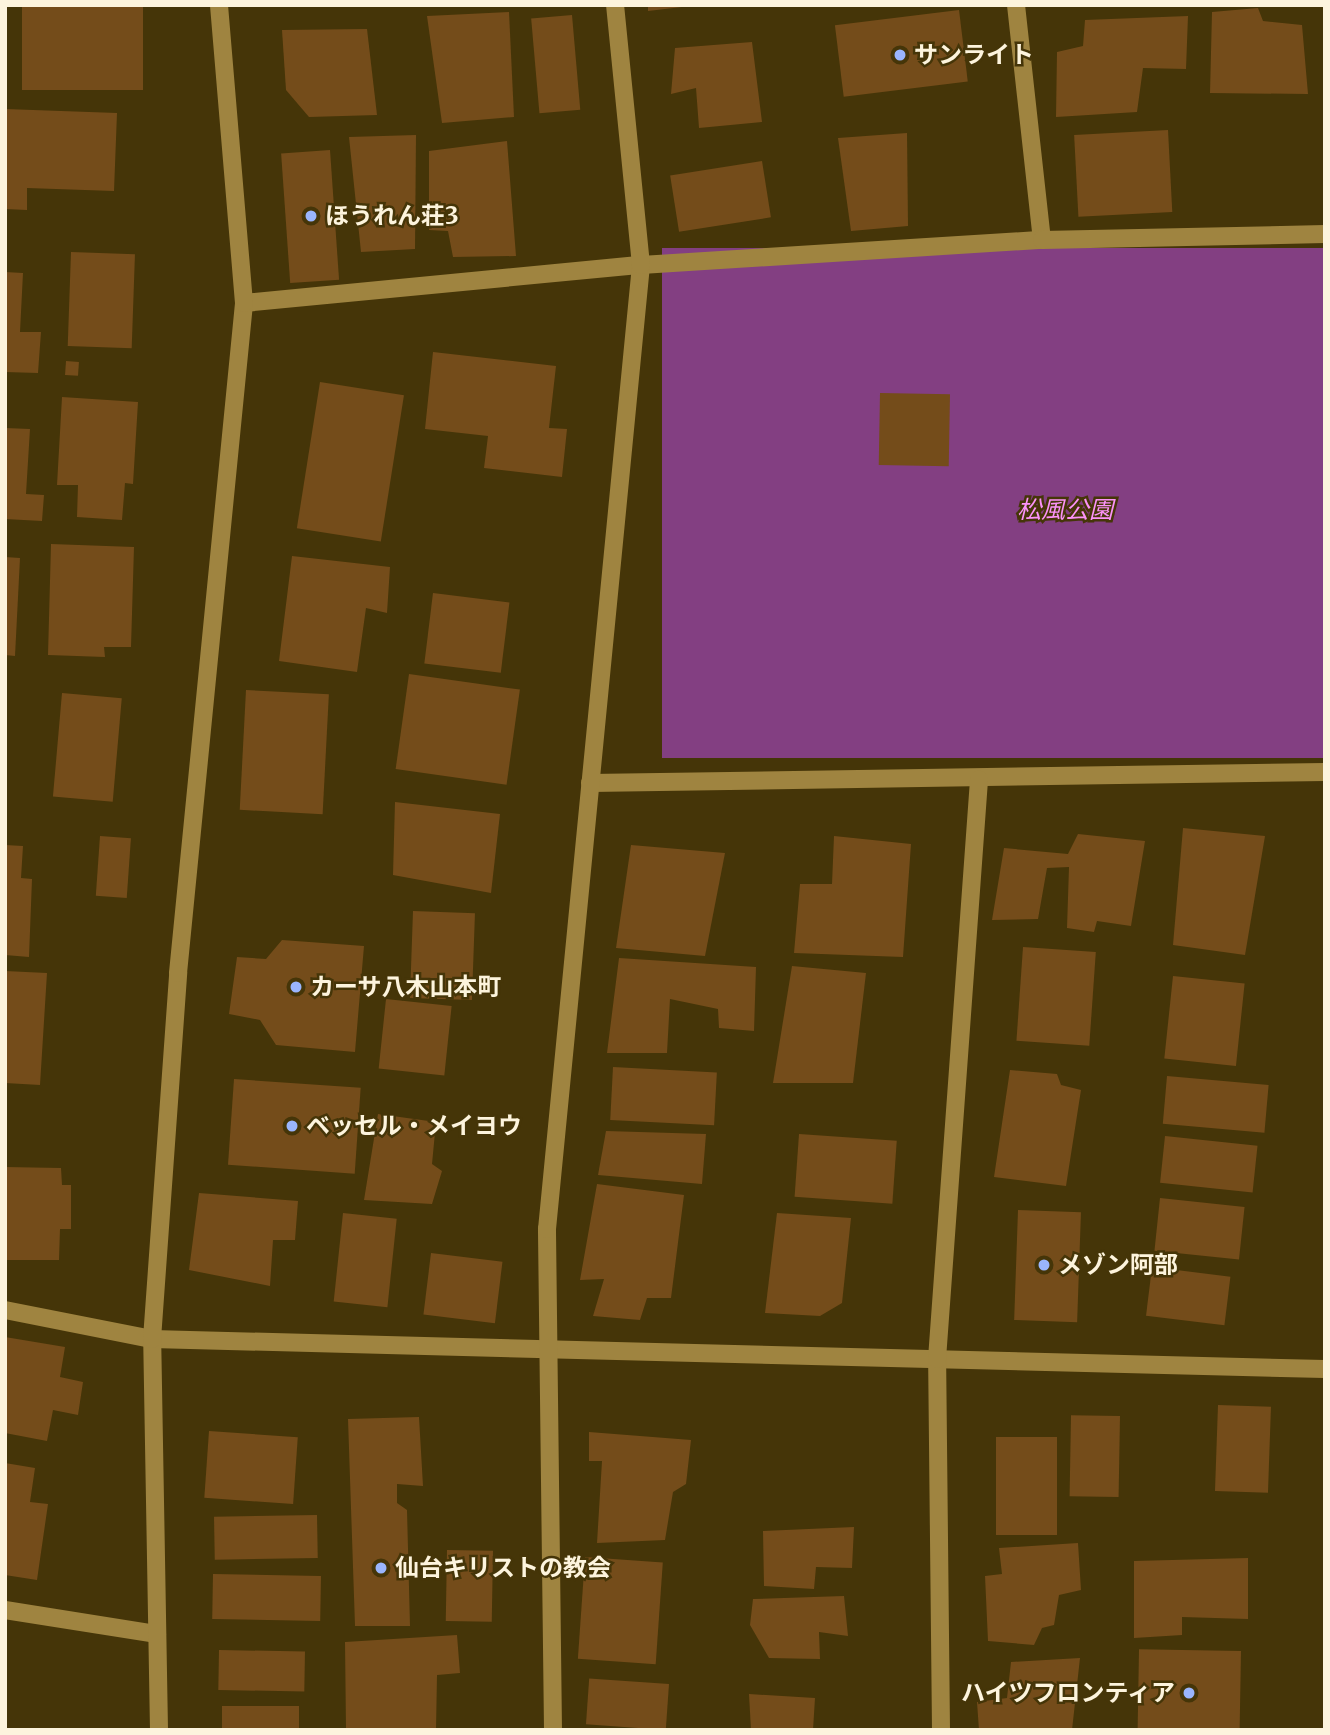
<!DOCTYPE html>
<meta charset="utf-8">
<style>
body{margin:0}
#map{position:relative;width:1330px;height:1735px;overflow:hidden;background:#453508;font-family:Merriweather,"Noto Sans JP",serif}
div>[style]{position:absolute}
.green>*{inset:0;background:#833f82;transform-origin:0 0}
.building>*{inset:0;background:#744c1a;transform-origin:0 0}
.minor>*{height:18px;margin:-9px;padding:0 9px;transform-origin:9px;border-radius:9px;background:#9f8440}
.dots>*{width:19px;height:19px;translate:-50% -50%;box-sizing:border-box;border:4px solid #453508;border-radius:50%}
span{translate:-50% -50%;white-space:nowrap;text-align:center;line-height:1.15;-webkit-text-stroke:5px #453508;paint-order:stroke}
.poi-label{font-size:24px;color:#fdf4dd;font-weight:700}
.left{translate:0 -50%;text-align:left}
.right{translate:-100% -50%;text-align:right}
.park-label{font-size:24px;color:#fb92f8;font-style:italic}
.frame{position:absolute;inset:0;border:7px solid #fdf4dd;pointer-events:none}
</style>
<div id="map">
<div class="green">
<i style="left:1325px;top:248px;width:510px;height:663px;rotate:90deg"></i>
</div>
<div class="building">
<i style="left:22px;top:5px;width:121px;height:85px"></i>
<i style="clip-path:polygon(648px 5px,682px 5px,682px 7px,648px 11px)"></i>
<i style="clip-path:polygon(1258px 8px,1263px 21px,1302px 25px,1308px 94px,1210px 93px,1212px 12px)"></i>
<i style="left:959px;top:10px;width:72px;height:125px;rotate:83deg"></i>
<i style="clip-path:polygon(509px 12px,514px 117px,442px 123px,427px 16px)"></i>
<i style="left:572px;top:15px;width:95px;height:41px;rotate:85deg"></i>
<i style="clip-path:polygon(1188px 16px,1186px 69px,1143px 68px,1137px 112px,1056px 117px,1057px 52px,1083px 46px,1085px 20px)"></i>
<i style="clip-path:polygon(367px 29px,377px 115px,309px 117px,286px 90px,282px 30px)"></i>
<i style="clip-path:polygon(752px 42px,762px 122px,699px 128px,696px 88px,671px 94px,675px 48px)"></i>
<i style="clip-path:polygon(5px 109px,117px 113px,114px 191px,27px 188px,27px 210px,5px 209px)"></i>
<i style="left:1168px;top:130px;width:82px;height:94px;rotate:87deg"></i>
<i style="clip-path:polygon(907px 133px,908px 226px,851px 231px,838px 138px)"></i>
<i style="clip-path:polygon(416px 135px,415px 249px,361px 252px,349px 137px)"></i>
<i style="clip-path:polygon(507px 141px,516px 256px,453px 257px,448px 231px,429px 230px,429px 151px)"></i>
<i style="left:330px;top:150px;width:130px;height:49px;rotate:86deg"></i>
<i style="left:762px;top:161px;width:57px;height:93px;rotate:81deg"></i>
<i style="left:71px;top:252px;width:64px;height:94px;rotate:2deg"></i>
<i style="clip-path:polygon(5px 272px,23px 273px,20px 332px,41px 332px,38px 373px,5px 372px)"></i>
<i style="clip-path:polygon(433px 352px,556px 366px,549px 428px,567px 429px,562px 477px,484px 468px,488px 436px,425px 429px)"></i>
<i style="left:66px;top:361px;width:13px;height:14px;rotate:4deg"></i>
<i style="left:320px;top:382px;width:85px;height:148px;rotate:9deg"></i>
<i style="left:880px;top:393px;width:70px;height:72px;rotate:1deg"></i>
<i style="clip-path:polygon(62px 397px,138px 402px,133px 484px,125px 483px,122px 520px,77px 517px,78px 485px,57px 485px)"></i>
<i style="clip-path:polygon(5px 428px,30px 429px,26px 494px,44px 495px,42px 521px,5px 519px)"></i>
<i style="clip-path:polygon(51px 544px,134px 547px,131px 647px,104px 647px,105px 657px,48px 655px)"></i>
<i style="clip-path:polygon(292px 556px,390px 567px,387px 613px,366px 608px,357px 672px,279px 661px)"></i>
<i style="clip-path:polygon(5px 557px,20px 558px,15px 656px,5px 655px)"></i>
<i style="left:433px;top:593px;width:77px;height:71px;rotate:7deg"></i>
<i style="left:409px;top:674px;width:112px;height:96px;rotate:8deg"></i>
<i style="left:246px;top:690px;width:83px;height:120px;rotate:3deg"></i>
<i style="left:62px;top:693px;width:60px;height:104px;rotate:5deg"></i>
<i style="clip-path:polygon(395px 802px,500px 814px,491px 893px,393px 875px)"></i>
<i style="clip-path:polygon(1183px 828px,1265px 836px,1245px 955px,1173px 945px)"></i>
<i style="clip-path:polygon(1078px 834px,1145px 841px,1131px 926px,1097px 921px,1094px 932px,1067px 928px,1069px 867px,1047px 868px,1038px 919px,992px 920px,1004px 848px,1068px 854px)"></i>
<i style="left:100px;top:836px;width:31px;height:60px;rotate:4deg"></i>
<i style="clip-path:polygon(834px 836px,911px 844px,903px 957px,794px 953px,800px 884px,832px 884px)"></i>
<i style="clip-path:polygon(5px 845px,23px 846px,21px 878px,32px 879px,29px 957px,5px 955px)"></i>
<i style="clip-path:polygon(631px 845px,725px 853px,705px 956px,616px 948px)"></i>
<i style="left:413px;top:911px;width:62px;height:87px;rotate:2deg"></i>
<i style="clip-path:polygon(282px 940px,364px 946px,355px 1052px,276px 1045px,260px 1020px,229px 1014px,237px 957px,266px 959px)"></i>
<i style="left:1023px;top:947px;width:73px;height:94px;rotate:4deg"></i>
<i style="clip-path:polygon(619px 958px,756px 967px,754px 1031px,719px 1028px,718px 1009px,670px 999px,667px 1053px,607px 1053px)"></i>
<i style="clip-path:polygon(792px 966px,866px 973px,853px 1083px,773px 1083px)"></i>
<i style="clip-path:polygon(5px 971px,47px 973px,40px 1085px,5px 1083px)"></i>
<i style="left:1173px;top:976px;width:72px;height:83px;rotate:6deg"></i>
<i style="left:386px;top:999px;width:66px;height:70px;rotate:6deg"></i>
<i style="left:613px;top:1067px;width:104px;height:53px;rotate:3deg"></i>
<i style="clip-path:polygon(1010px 1070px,1057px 1074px,1061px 1085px,1081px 1090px,1066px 1186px,994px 1177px)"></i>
<i style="left:1167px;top:1076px;width:102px;height:48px;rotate:5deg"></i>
<i style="left:234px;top:1079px;width:127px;height:86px;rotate:4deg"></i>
<i style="clip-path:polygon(378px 1114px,436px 1122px,432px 1164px,442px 1171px,432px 1204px,364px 1200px)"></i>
<i style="clip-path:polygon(606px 1131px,706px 1134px,702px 1184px,598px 1175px)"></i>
<i style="left:799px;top:1134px;width:98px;height:63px;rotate:4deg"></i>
<i style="left:1165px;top:1136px;width:93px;height:47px;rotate:6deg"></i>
<i style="clip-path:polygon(5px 1167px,61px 1168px,62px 1185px,71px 1185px,71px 1229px,60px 1229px,59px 1260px,5px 1260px)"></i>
<i style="clip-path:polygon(597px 1184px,684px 1195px,671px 1298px,647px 1298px,640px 1320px,593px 1316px,604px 1279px,580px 1280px)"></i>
<i style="clip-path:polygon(199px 1193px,298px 1201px,295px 1240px,273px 1240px,270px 1286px,189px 1270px)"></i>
<i style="left:1160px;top:1198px;width:85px;height:53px;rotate:6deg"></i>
<i style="left:1018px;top:1210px;width:63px;height:110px;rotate:2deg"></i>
<i style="left:343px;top:1213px;width:54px;height:89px;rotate:6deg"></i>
<i style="clip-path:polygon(777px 1213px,851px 1218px,842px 1303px,820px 1316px,765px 1313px)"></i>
<i style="left:431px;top:1253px;width:72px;height:62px;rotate:7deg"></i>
<i style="left:1152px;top:1267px;width:79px;height:49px;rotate:7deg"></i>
<i style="clip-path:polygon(5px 1337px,65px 1347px,60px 1377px,83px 1382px,78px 1415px,53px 1410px,47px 1441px,5px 1433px)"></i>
<i style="left:1218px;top:1405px;width:53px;height:86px;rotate:2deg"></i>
<i style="left:1120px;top:1416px;width:81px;height:49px;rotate:91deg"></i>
<i style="clip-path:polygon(419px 1417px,423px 1486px,397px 1484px,397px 1503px,407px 1510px,410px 1626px,355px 1626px,348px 1419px)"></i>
<i style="left:209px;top:1431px;width:89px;height:67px;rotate:4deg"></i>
<i style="clip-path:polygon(589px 1432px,691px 1440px,686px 1484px,673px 1492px,665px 1540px,597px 1543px,602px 1461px,589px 1461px)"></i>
<i style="left:996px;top:1437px;width:61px;height:98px"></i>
<i style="clip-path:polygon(5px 1463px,35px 1468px,30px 1502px,48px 1504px,37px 1580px,5px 1575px)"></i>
<i style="left:317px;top:1515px;width:43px;height:103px;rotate:89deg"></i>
<i style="clip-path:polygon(854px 1527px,852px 1568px,816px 1567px,814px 1589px,764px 1586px,763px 1531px)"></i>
<i style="clip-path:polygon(1078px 1543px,1081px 1590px,1059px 1595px,1054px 1625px,1042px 1628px,1034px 1645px,988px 1641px,985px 1576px,1002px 1574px,999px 1548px)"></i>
<i style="left:447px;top:1550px;width:46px;height:71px;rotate:1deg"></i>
<i style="left:585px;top:1557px;width:78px;height:102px;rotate:4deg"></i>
<i style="clip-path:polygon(1248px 1558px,1248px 1619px,1182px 1617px,1182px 1635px,1134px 1638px,1134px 1561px)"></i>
<i style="left:213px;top:1574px;width:108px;height:45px;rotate:1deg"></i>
<i style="clip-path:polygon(844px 1596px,848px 1636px,819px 1632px,820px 1659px,769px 1658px,750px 1625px,753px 1599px)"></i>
<i style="clip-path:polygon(457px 1635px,460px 1673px,437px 1675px,436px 1730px,346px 1730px,345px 1642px)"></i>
<i style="left:219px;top:1650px;width:86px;height:40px;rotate:1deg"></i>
<i style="left:1241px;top:1651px;width:79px;height:102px;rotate:91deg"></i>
<i style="clip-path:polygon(1080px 1658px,1072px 1730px,979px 1730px,977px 1702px,1007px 1698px,1011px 1662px)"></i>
<i style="left:669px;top:1684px;width:46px;height:80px;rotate:94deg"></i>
<i style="clip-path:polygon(749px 1694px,815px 1698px,813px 1730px,751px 1730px)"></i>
<i style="left:222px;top:1706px;width:77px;height:24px"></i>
</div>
<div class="minor">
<i style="left:1016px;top:5px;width:236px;rotate:83.7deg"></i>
<i style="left:244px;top:303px;width:399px;rotate:-5.5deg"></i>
<i style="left:641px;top:265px;width:402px;rotate:-3.6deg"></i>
<i style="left:1042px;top:240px;width:283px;rotate:-1.2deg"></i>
<i style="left:590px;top:783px;width:735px;rotate:-0.86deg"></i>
<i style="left:5px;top:1310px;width:150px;rotate:11.2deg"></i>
<i style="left:152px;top:1339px;width:1173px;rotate:1.47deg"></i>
<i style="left:5px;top:1610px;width:154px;rotate:9deg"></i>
<i style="left:159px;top:1730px;width:391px;rotate:-91deg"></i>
<i style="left:152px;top:1339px;width:367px;rotate:-85.9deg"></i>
<i style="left:178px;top:973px;width:673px;rotate:-84.37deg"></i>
<i style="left:244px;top:303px;width:299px;rotate:-94.8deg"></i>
<i style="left:553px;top:1730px;width:501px;rotate:-90.69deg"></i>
<i style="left:547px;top:1229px;width:969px;rotate:-84.43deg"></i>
<i style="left:641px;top:265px;width:261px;rotate:-95.7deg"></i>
<i style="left:941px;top:1730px;width:371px;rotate:-90.6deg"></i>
<i style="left:937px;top:1359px;width:581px;rotate:-85.85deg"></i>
</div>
<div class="dots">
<i style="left:900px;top:55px;background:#9ab5fd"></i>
<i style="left:311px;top:216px;background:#9ab5fd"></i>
<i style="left:296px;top:987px;background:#9ab5fd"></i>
<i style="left:292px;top:1126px;background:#9ab5fd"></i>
<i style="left:1044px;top:1265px;background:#9ab5fd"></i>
<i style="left:381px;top:1568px;background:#9ab5fd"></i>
<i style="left:1189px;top:1693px;background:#9ab5fd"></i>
</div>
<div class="poi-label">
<span class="left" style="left:914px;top:55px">サンライト</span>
<span class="left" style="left:325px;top:216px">ほうれん荘3</span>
<span class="left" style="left:310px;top:987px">カーサ八木山本町</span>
<span class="left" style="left:306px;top:1126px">ベッセル・メイヨウ</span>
<span class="left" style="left:1058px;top:1265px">メゾン阿部</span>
<span class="left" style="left:395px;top:1568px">仙台キリストの教会</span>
<span class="right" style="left:1175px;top:1693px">ハイツフロンティア</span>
</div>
<div class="park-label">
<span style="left:1065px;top:510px">松風公園</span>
</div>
<div class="frame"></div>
</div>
